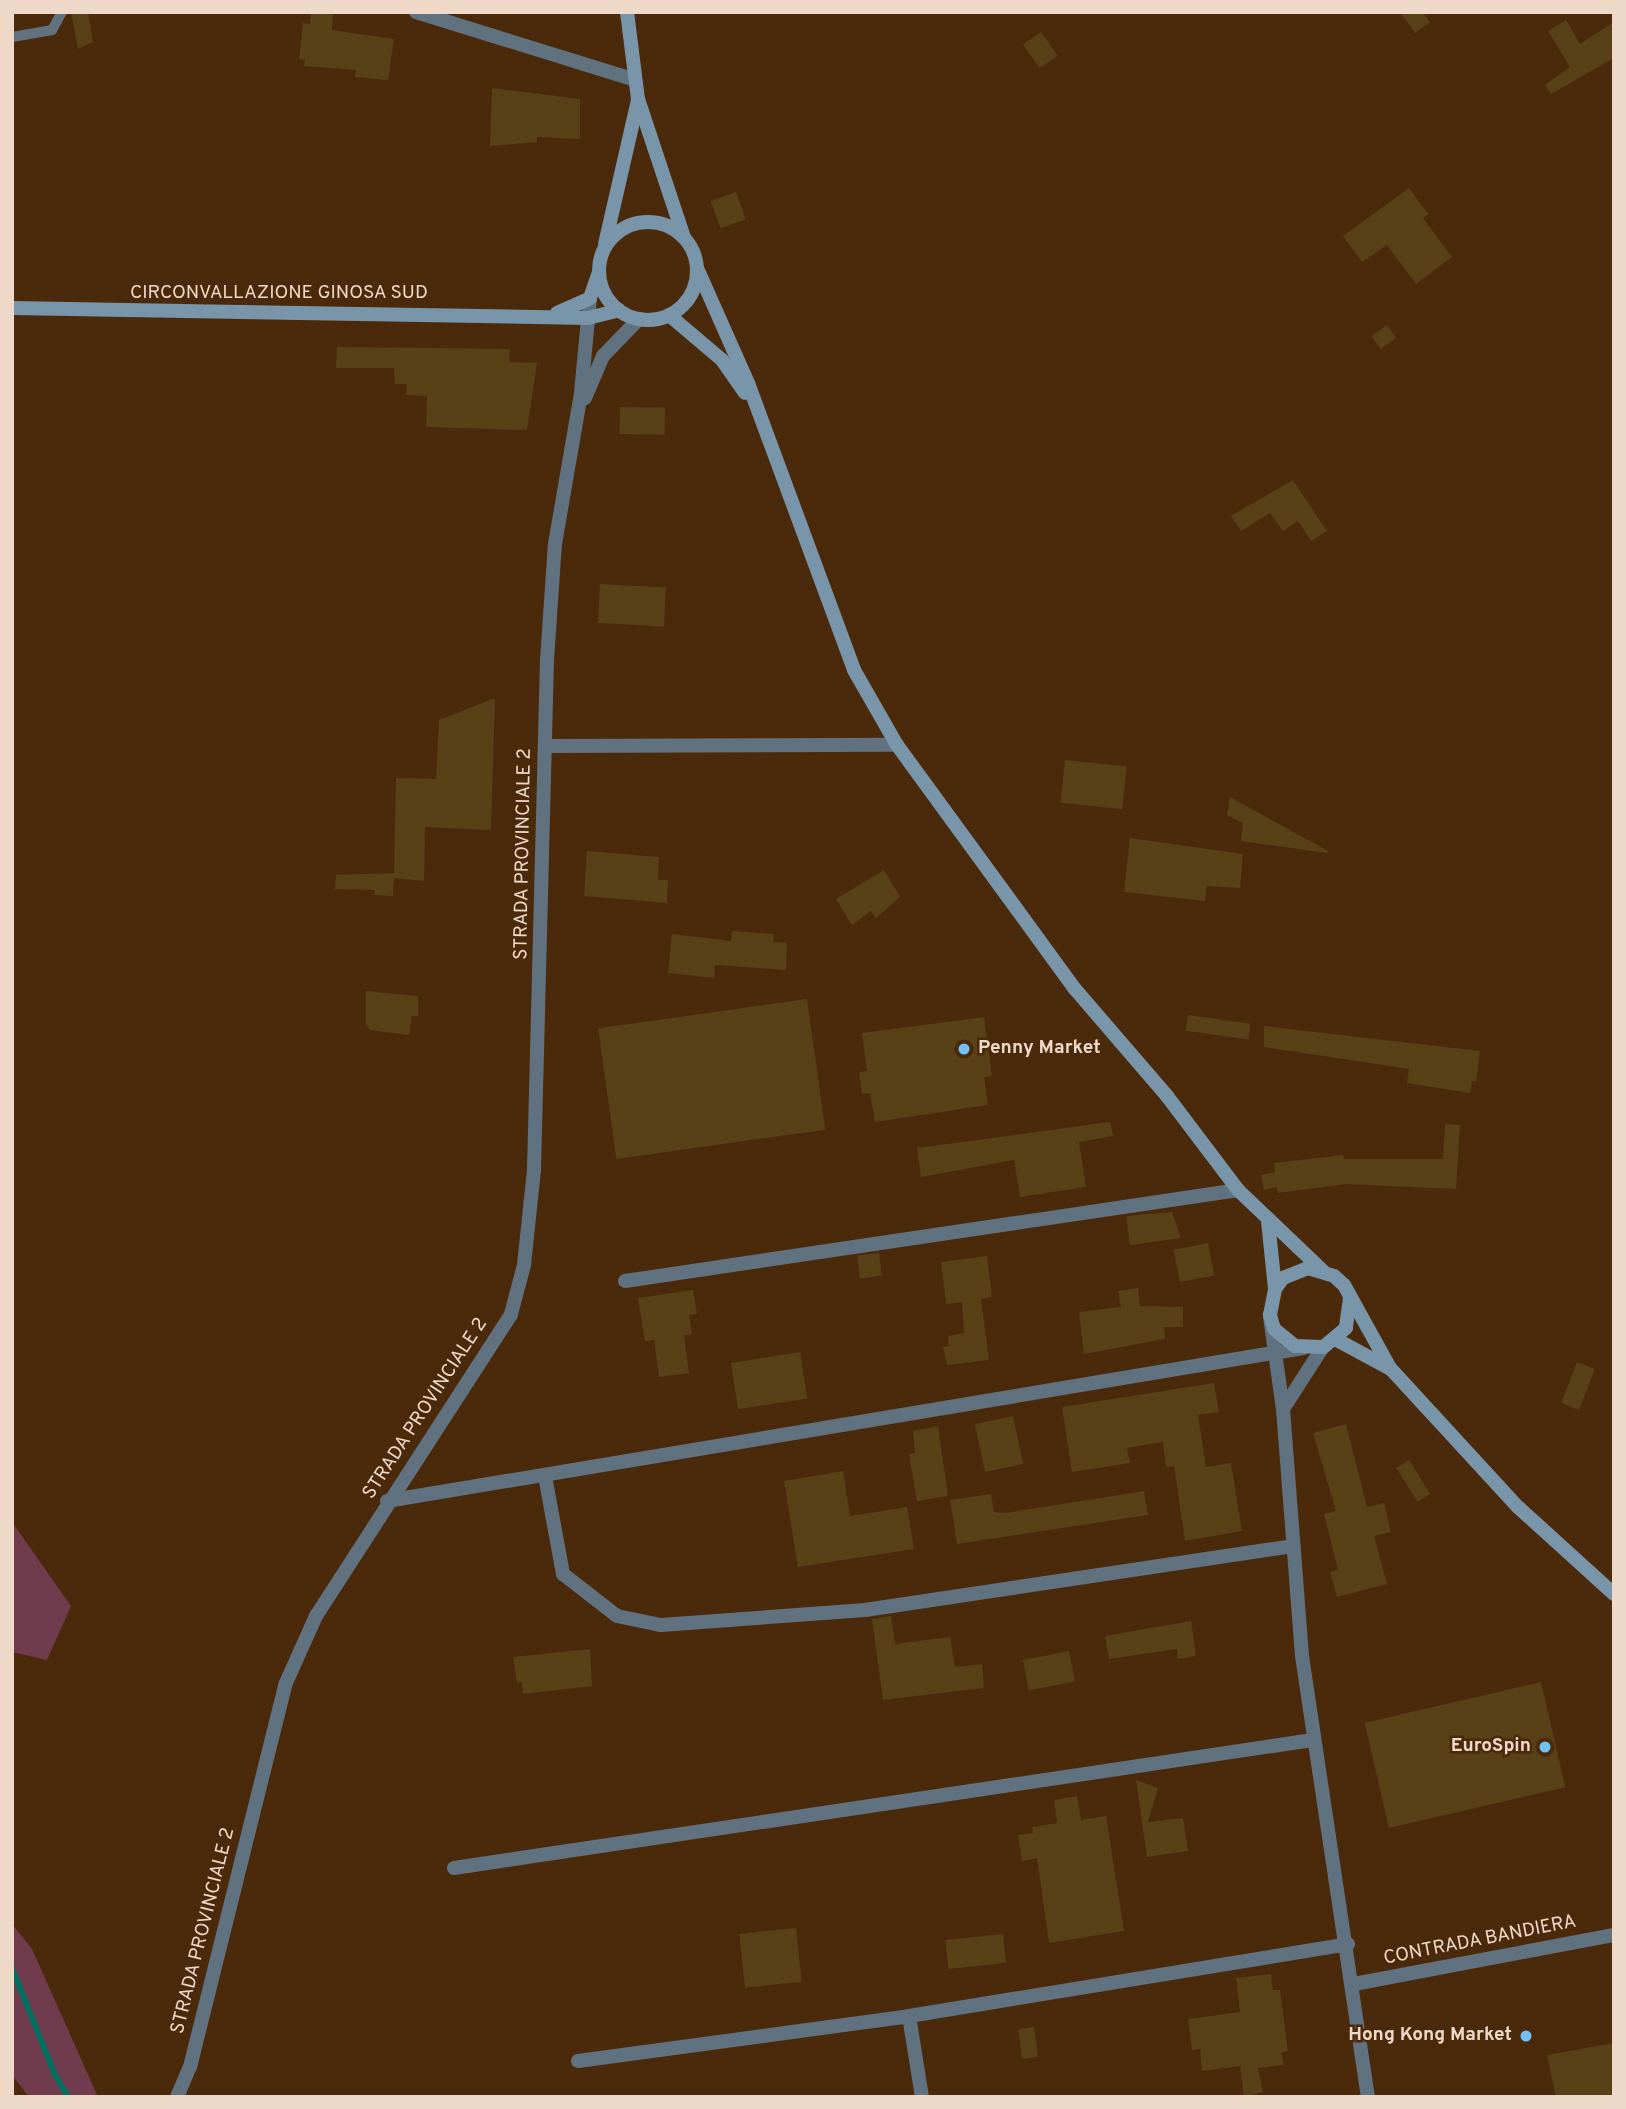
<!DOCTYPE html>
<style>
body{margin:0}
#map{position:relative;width:1626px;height:2109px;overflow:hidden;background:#4b2a0b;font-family:Overpass,sans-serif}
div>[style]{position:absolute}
.green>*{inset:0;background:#713b4e}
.stream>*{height:6px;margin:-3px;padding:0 3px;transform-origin:3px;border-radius:3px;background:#006f60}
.building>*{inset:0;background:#584017;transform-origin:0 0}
.service>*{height:10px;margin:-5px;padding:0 5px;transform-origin:5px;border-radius:5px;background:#60727f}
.minor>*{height:14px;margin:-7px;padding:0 7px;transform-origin:7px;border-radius:7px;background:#60727f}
.tertiary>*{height:14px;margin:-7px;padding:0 7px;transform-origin:7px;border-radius:7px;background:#60727f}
.secondary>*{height:14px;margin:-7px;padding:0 7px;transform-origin:7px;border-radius:7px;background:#7895a9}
.secondary>.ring{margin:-7px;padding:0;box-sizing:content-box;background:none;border:14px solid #7895a9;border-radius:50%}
.dots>*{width:19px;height:19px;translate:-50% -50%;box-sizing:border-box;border:4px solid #4b2a0b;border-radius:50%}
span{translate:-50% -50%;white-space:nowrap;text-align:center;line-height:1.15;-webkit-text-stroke:5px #4b2a0b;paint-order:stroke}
.street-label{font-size:19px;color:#eed8c8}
.poi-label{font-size:19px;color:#eed8c8;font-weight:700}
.left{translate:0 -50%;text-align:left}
.right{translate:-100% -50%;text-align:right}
.frame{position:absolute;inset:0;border:14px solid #eed8c8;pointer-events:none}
</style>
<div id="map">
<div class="green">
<i style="clip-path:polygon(12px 1522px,71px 1606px,47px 1660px,12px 1652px)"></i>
<i style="clip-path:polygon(12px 1924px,32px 1949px,98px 2097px,29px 2097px,12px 2075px)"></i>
</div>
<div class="stream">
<i style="left:12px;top:1968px;width:115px;rotate:68.1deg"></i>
<i style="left:55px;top:2075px;width:26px;rotate:59deg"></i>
</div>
<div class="building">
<i style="clip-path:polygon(71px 12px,88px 12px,93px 42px,78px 49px)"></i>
<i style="clip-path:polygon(311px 12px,333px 12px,332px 30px,394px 39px,388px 80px,355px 77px,356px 70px,304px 66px,305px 60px,299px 59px,303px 23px,310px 24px)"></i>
<i style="clip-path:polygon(1400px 12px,1422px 12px,1430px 22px,1415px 33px)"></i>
<i style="clip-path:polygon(1566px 20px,1580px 44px,1614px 22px,1614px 58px,1551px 94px,1545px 85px,1570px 67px,1548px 31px)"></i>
<i style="left:1041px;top:32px;width:29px;height:22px;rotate:55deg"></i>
<i style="clip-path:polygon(492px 88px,580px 99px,580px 139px,537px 137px,537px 142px,490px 146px)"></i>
<i style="clip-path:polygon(1409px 188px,1428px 214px,1423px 218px,1452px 257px,1416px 284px,1387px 245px,1362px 262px,1343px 236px)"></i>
<i style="left:736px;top:192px;width:29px;height:27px;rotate:70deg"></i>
<i style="left:1387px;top:325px;width:16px;height:19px;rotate:55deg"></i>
<i style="clip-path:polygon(337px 347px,510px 349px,509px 362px,537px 363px,527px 430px,426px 427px,427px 396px,406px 395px,407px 384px,395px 384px,394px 368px,336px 368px)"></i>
<i style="left:620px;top:407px;width:45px;height:27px;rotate:1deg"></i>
<i style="clip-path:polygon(1293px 480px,1327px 531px,1311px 541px,1298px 521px,1283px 531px,1270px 513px,1241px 531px,1231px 516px)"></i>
<i style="left:600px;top:584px;width:66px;height:39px;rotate:3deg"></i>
<i style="clip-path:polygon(495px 698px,491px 830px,425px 827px,424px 881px,394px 878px,393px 896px,374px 895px,375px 890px,335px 889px,336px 875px,394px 873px,396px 778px,436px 779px,439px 720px)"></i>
<i style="left:1065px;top:760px;width:62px;height:43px;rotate:6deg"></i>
<i style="clip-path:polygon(1230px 797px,1328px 851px,1327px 853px,1241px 841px,1243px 823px,1227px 815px)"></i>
<i style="clip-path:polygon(1130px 838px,1243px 854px,1240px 888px,1207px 886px,1205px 901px,1124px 892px)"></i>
<i style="clip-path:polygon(587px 851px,659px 857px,658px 880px,668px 880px,667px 903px,584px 896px)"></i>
<i style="clip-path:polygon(884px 870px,900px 897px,876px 918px,871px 911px,852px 925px,836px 899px)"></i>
<i style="clip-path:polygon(732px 931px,774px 934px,773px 942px,787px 943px,786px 970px,715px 965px,714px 978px,668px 973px,672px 934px,731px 941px)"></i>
<i style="clip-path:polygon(366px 991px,418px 996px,418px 1016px,412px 1016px,409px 1035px,370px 1030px,366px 1025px)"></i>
<i style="left:807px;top:999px;width:132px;height:211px;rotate:82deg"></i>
<i style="left:1188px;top:1015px;width:63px;height:16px;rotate:8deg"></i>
<i style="clip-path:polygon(984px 1017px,992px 1076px,984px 1077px,988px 1105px,875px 1122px,870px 1093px,862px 1094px,859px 1072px,867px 1071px,862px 1033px)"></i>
<i style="clip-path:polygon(1264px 1026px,1480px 1051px,1476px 1082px,1472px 1081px,1470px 1093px,1407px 1083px,1409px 1069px,1264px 1047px)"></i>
<i style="clip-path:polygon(1110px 1122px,1113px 1136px,1079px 1142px,1086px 1187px,1020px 1197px,1014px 1160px,921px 1177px,917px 1148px)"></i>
<i style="clip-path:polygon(1445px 1124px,1460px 1125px,1456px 1189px,1346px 1184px,1278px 1193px,1277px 1187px,1264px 1190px,1261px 1175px,1275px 1172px,1274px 1163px,1343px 1155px,1344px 1159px,1443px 1159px)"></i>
<i style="clip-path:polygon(1172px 1212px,1181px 1238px,1130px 1245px,1126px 1216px)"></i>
<i style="left:1208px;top:1243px;width:33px;height:35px;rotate:79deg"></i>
<i style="left:879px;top:1253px;width:23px;height:22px;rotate:83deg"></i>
<i style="clip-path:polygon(987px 1256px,992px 1297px,981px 1299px,989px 1360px,947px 1365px,943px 1347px,949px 1346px,948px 1336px,964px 1333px,962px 1302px,946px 1304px,941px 1262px)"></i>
<i style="clip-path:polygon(1138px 1288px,1140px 1306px,1183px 1307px,1183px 1327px,1164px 1327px,1165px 1339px,1084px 1354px,1079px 1312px,1121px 1307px,1118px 1291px)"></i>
<i style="clip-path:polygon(693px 1290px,697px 1314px,689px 1315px,692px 1334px,684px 1335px,689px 1373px,659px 1377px,654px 1340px,645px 1341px,638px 1298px)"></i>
<i style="left:800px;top:1352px;width:47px;height:70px;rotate:81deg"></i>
<i style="left:1577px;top:1362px;width:19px;height:44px;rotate:21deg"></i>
<i style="clip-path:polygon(1214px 1383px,1219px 1412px,1198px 1415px,1206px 1467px,1231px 1463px,1242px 1531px,1185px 1541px,1174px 1466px,1166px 1467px,1163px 1442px,1127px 1448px,1130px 1463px,1072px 1472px,1062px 1407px)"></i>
<i style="left:1013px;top:1416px;width:49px;height:39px;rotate:78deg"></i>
<i style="clip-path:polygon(1346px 1424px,1367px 1507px,1384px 1503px,1391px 1532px,1374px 1536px,1387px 1584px,1337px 1597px,1330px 1572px,1338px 1570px,1324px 1514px,1336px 1511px,1313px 1433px)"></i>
<i style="clip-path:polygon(938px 1426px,948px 1496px,917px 1501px,909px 1454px,915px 1453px,913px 1431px)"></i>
<i style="left:1409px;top:1460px;width:40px;height:15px;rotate:58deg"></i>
<i style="clip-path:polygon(843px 1471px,850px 1516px,907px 1507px,914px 1549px,798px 1567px,784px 1481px)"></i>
<i style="clip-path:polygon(1144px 1491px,1148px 1515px,957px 1544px,950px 1500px,991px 1494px,994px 1512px,1005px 1513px)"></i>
<i style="clip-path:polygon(891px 1616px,895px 1644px,950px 1637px,955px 1667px,982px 1664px,984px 1688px,883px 1700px,872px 1619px)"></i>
<i style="clip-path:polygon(1191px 1621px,1196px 1656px,1178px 1659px,1177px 1649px,1109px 1659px,1105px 1636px)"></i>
<i style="clip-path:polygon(590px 1649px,592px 1686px,523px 1694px,522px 1682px,517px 1683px,513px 1657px)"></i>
<i style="left:1069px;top:1651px;width:31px;height:47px;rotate:79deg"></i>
<i style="left:1541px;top:1682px;width:108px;height:181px;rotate:77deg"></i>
<i style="clip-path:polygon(1136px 1780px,1158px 1788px,1148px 1822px,1183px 1818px,1188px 1851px,1147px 1857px)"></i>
<i style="clip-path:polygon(1077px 1796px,1081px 1820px,1106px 1816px,1124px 1931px,1049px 1943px,1037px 1858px,1022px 1861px,1018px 1835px,1033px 1833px,1032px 1827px,1057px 1823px,1054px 1800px)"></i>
<i style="left:796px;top:1928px;width:54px;height:57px;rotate:84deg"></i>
<i style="left:1003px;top:1934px;width:29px;height:58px;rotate:84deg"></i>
<i style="clip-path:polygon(1271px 1974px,1273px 1990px,1280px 1990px,1288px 2051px,1281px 2052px,1284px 2065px,1258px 2068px,1263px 2092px,1244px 2097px,1240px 2066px,1202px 2071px,1200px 2049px,1192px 2050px,1188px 2019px,1240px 2012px,1236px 1978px)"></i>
<i style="left:1034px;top:2027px;width:30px;height:16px;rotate:82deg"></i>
<i style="clip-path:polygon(1614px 2043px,1614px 2097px,1556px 2097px,1547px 2055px)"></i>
</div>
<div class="service">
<i style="left:12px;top:37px;width:41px;rotate:-9.9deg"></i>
<i style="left:52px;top:30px;width:21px;rotate:-61deg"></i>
</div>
<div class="minor">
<i style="left:546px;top:746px;width:351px;rotate:-0.2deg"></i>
<i style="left:625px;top:1281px;width:620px;rotate:-8.44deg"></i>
<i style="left:545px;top:1476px;width:100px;rotate:79.6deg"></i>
<i style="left:563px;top:1574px;width:68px;rotate:37.9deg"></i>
<i style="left:617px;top:1616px;width:45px;rotate:11.6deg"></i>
<i style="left:661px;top:1625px;width:205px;rotate:-4.2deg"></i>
<i style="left:865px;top:1610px;width:433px;rotate:-8.5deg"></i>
<i style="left:387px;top:1501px;width:929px;rotate:-9.48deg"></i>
<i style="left:454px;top:1868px;width:868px;rotate:-8.48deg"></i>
<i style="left:1354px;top:1984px;width:265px;rotate:-10.7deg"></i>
<i style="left:909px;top:2016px;width:82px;rotate:80.9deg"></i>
<i style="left:578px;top:2061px;width:334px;rotate:-7.7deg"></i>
<i style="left:909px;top:2016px;width:445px;rotate:-9.3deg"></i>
</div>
<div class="tertiary">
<i style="left:416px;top:12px;width:229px;rotate:17.2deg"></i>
<i style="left:585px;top:398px;width:46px;rotate:-66.8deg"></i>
<i style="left:603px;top:356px;width:52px;rotate:-45.8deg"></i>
<i style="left:1270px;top:1317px;width:93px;rotate:82deg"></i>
<i style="left:1283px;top:1409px;width:248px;rotate:85.6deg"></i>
<i style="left:1302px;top:1656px;width:446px;rotate:81.5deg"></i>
<i style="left:1283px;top:1409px;width:74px;rotate:-57.2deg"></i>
<i style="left:177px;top:2097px;width:33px;rotate:-67deg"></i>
<i style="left:190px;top:2067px;width:394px;rotate:-76deg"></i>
<i style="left:285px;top:1685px;width:76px;rotate:-65.8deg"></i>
<i style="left:316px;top:1616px;width:359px;rotate:-57.1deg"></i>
<i style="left:511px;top:1314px;width:51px;rotate:-75.1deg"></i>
<i style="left:524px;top:1265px;width:96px;rotate:-84deg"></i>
<i style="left:534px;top:1170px;width:510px;rotate:-88.54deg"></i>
<i style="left:547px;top:660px;width:116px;rotate:-86.1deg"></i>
<i style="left:555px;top:544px;width:153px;rotate:-80.2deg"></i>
<i style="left:581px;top:393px;width:95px;rotate:-84.6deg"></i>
</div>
<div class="secondary">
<i style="left:627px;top:12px;width:88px;rotate:82.8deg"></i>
<i style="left:638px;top:99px;width:145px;rotate:71.6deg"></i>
<i class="ring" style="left:599px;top:222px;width:84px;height:84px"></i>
<i style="left:605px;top:244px;width:148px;rotate:-77.1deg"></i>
<i style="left:697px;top:268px;width:126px;rotate:66.1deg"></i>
<i style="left:748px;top:383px;width:306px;rotate:69.7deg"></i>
<i style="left:854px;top:670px;width:86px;rotate:60.2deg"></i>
<i style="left:897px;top:745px;width:302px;rotate:53.9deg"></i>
<i style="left:1075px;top:989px;width:141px;rotate:49.3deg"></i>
<i style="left:1167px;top:1096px;width:118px;rotate:52.9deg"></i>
<i style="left:1238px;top:1190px;width:116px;rotate:43.6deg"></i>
<i style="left:12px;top:308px;width:576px;rotate:0.99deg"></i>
<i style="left:588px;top:318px;width:32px;rotate:-14deg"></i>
<i style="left:557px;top:313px;width:36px;rotate:-24deg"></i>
<i style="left:590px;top:298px;width:28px;rotate:-71deg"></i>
<i style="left:669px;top:315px;width:70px;rotate:40.3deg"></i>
<i style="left:722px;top:360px;width:40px;rotate:55.1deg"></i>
<i style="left:1268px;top:1221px;width:68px;rotate:84.1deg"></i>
<i style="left:1350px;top:1298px;width:30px;rotate:98deg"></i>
<i style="left:1346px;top:1328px;width:30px;rotate:140deg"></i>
<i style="left:1323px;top:1347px;width:28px;rotate:-178deg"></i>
<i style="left:1295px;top:1346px;width:27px;rotate:-141deg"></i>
<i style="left:1274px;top:1329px;width:15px;rotate:-106deg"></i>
<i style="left:1270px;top:1315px;width:26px;rotate:-79deg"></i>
<i style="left:1275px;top:1289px;width:14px;rotate:-54deg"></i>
<i style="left:1283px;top:1278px;width:27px;rotate:-22deg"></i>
<i style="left:1308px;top:1268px;width:27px;rotate:17deg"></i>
<i style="left:1334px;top:1276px;width:13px;rotate:42deg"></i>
<i style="left:1344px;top:1285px;width:95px;rotate:61deg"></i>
<i style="left:1390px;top:1368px;width:189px;rotate:47.4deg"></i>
<i style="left:1518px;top:1507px;width:130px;rotate:42.2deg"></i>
<i style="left:1337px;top:1340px;width:59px;rotate:28.3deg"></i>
</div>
<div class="dots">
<i style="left:964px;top:1049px;background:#72c1f5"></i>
<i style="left:1545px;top:1747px;background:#72c1f5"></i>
<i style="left:1526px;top:2036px;background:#72c1f5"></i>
</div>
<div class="street-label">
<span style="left:279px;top:294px">CIRCONVALLAZIONE GINOSA SUD</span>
<span style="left:524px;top:854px;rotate:-89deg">STRADA PROVINCIALE 2</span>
<span style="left:426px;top:1409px;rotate:-57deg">STRADA PROVINCIALE 2</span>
<span style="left:204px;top:1931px;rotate:-76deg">STRADA PROVINCIALE 2</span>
<span style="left:1480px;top:1941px;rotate:-11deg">CONTRADA BANDIERA</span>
</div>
<div class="poi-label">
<span class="left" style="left:978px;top:1049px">Penny Market</span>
<span class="right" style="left:1531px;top:1747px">EuroSpin</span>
<span class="right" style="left:1512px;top:2036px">Hong Kong Market</span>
</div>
<div class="frame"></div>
</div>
